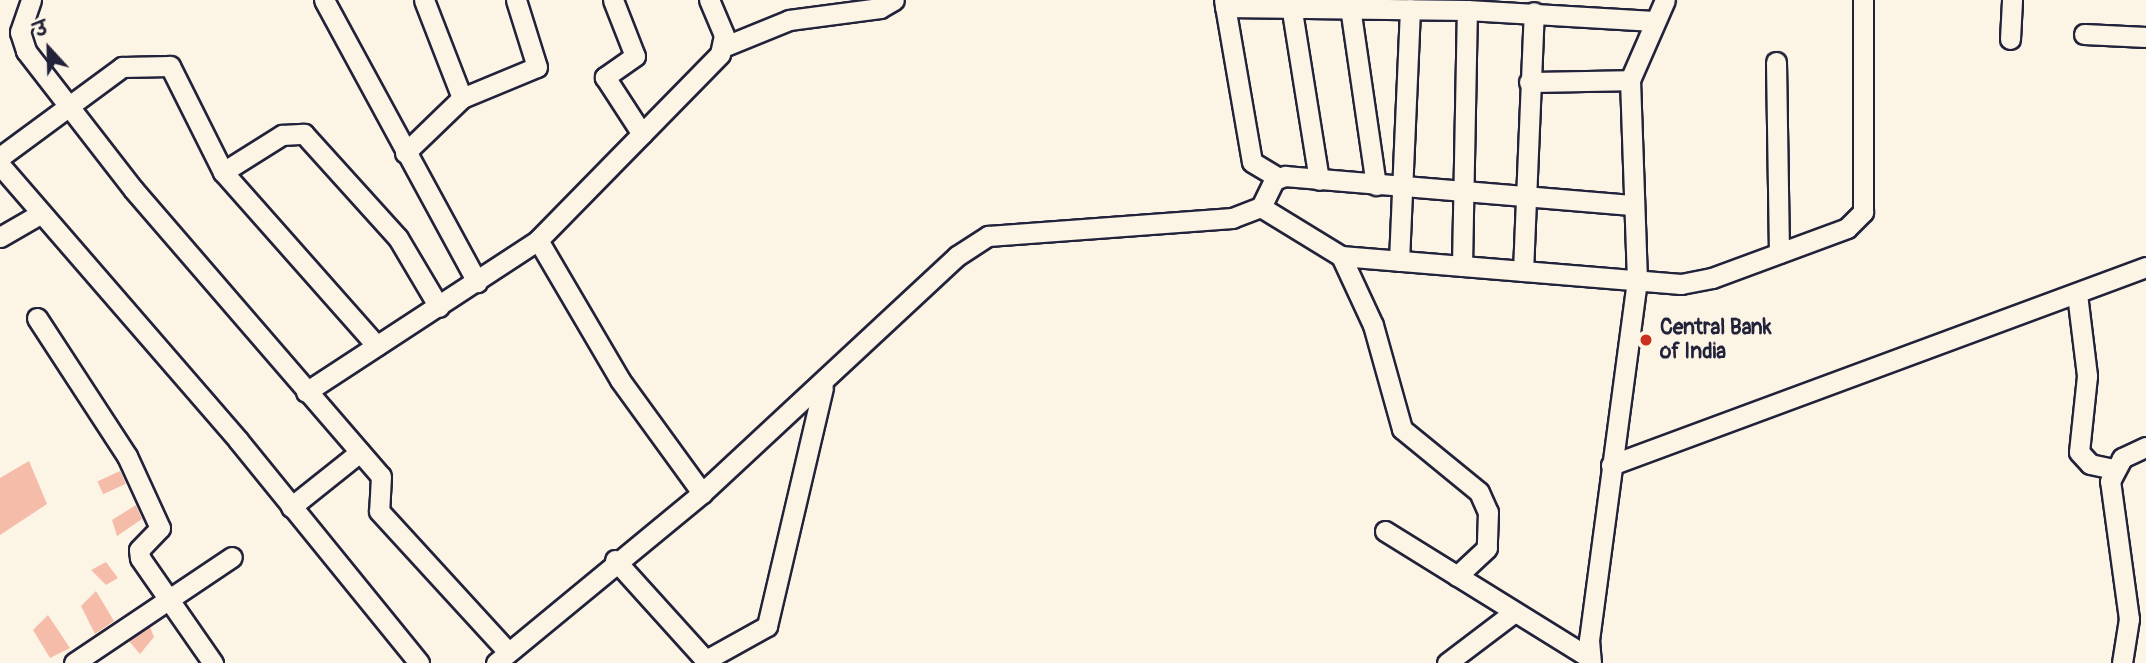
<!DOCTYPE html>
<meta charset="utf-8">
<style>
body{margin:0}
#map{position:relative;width:2146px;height:663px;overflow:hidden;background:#fcf5e5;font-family:Pangolin,"Playpen Sans Deva",sans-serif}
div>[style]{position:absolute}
.building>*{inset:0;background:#f4bca9;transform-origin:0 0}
.roads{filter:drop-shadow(2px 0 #22223b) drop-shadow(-2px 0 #22223b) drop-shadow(0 2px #22223b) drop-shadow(0 -2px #22223b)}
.minor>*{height:19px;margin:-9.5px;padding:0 9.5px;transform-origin:9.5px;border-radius:9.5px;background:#fcf5e5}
.dots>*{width:19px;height:19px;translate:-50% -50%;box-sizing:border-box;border:4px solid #fcf5e5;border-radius:50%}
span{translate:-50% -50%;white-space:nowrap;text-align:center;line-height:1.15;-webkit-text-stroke:5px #fcf5e5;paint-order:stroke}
.poi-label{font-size:21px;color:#22223b;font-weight:700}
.left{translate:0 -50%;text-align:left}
.north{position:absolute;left:14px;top:14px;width:70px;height:70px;-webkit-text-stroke:5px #fcf5e5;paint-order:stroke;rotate:338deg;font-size:19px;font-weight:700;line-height:28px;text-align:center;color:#22223b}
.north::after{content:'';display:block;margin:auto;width:24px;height:32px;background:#22223b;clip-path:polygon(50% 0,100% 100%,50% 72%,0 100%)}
</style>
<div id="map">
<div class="building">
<i style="clip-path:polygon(29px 461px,47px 504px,0 535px,0 478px)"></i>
<i style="left:120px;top:471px;width:14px;height:25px;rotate:65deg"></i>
<i style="clip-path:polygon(136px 505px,142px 519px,117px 536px,112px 520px)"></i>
<i style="clip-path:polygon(106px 562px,118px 578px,106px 585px,91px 570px)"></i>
<i style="clip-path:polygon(96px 591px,114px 621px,95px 634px,81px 606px)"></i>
<i style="clip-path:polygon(48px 615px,70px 648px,50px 658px,33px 630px)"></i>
<i style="clip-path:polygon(150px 627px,154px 637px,140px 654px,129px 641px)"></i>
</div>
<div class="roads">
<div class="minor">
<i style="left:31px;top:0;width:34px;rotate:109deg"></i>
<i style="left:20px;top:32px;width:20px;rotate:72deg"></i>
<i style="left:26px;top:51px;width:175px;rotate:52.2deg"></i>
<i style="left:133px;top:189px;width:379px;rotate:49.2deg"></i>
<i style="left:381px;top:476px;width:35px;rotate:93deg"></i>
<i style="left:379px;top:511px;width:191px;rotate:47.5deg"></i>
<i style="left:324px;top:0;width:321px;rotate:61.5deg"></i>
<i style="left:424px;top:0;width:105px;rotate:68.8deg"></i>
<i style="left:613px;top:0;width:60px;rotate:68.6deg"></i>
<i style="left:635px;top:56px;width:37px;rotate:145deg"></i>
<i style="left:605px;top:77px;width:68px;rotate:57deg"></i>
<i style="left:1224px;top:0;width:164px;rotate:80.2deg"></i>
<i style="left:1252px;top:162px;width:29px;rotate:31deg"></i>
<i style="left:1291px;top:5px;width:177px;rotate:80.9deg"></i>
<i style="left:1225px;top:7px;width:242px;rotate:0.7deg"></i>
<i style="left:1467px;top:10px;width:187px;rotate:3.4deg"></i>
<i style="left:1350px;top:7px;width:180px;rotate:81.7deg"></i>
<i style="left:2084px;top:34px;width:62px;rotate:2.8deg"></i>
<i style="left:2010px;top:39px;width:39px;rotate:-87deg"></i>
<i style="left:723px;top:47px;width:71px;rotate:-22.2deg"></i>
<i style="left:789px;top:20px;width:92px;rotate:-7.5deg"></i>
<i style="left:880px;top:8px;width:16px;rotate:-30deg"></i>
<i style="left:1776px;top:62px;width:191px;rotate:89.1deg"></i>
<i style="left:1529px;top:82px;width:101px;rotate:-1.1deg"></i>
<i style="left:405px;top:153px;width:79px;rotate:-44deg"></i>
<i style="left:462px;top:98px;width:81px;rotate:-22.5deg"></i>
<i style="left:537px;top:67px;width:70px;rotate:-107.4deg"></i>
<i style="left:0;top:157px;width:152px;rotate:-36.4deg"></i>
<i style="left:122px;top:67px;width:48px;rotate:-1.2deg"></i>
<i style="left:170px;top:66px;width:119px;rotate:63.4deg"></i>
<i style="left:223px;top:172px;width:232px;rotate:48.5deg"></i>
<i style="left:0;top:165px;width:364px;rotate:49.1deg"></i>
<i style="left:238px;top:440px;width:287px;rotate:50.9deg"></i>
<i style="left:223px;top:172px;width:70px;rotate:-32.1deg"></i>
<i style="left:282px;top:135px;width:22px;rotate:-3deg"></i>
<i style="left:304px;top:134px;width:140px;rotate:47.9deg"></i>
<i style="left:398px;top:238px;width:80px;rotate:59.3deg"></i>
<i style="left:1261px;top:207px;width:94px;rotate:31.5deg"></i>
<i style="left:1341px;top:256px;width:341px;rotate:4.7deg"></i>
<i style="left:1681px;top:284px;width:32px;rotate:-11deg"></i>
<i style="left:1712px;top:278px;width:144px;rotate:-20.3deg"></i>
<i style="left:1847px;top:228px;width:23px;rotate:-45deg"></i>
<i style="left:1863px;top:212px;width:212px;rotate:-90deg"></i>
<i style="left:0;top:237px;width:46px;rotate:-29.9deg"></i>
<i style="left:538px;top:240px;width:162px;rotate:59.6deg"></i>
<i style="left:620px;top:380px;width:140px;rotate:54deg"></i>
<i style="left:1341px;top:256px;width:76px;rotate:65.1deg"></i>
<i style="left:1373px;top:325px;width:108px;rotate:74.4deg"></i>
<i style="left:1402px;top:429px;width:99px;rotate:39.3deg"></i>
<i style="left:1479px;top:492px;width:22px;rotate:66deg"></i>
<i style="left:1488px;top:512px;width:36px;rotate:92deg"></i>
<i style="left:1487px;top:548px;width:41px;rotate:137deg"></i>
<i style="left:1399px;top:261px;width:252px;rotate:-87.5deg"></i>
<i style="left:1462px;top:266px;width:256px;rotate:-88.9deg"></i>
<i style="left:1523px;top:271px;width:259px;rotate:-87.6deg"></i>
<i style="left:2077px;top:294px;width:83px;rotate:83deg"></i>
<i style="left:2087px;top:376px;width:76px;rotate:96deg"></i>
<i style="left:2079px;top:452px;width:16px;rotate:47deg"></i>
<i style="left:2090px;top:464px;width:24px;rotate:12deg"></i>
<i style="left:37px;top:318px;width:165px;rotate:56.9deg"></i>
<i style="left:127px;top:456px;width:79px;rotate:65.4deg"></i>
<i style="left:160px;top:528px;width:30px;rotate:134deg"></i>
<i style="left:139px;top:550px;width:8px;rotate:83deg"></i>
<i style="left:140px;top:558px;width:128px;rotate:55.2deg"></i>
<i style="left:306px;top:392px;width:277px;rotate:-33.2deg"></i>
<i style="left:538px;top:240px;width:260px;rotate:-45.6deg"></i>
<i style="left:720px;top:54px;width:19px;rotate:-78deg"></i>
<i style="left:724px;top:35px;width:38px;rotate:-113deg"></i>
<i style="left:1611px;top:465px;width:570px;rotate:-20.31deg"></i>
<i style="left:291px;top:507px;width:88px;rotate:-38.6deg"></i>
<i style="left:1385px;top:531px;width:241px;rotate:31.8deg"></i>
<i style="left:615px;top:560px;width:139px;rotate:47.9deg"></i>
<i style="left:706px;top:660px;width:70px;rotate:-29.1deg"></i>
<i style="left:767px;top:626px;width:245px;rotate:-76.8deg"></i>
<i style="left:74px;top:663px;width:190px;rotate:-33.9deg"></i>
<i style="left:496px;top:663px;width:267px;rotate:-39.5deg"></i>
<i style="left:702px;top:493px;width:348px;rotate:-42.9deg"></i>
<i style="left:957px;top:256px;width:37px;rotate:-33deg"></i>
<i style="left:988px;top:236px;width:245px;rotate:-4.2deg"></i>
<i style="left:1232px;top:218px;width:31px;rotate:-21deg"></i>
<i style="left:1261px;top:207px;width:30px;rotate:-64deg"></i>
<i style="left:1274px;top:180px;width:12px;rotate:-20deg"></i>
<i style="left:1285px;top:176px;width:350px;rotate:4.8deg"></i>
<i style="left:1447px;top:663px;width:83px;rotate:-37.1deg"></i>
<i style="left:1591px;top:663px;width:23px;rotate:-95deg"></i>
<i style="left:1589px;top:640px;width:363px;rotate:-82.4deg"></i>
<i style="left:1637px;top:280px;width:200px;rotate:-92deg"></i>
<i style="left:1630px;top:80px;width:87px;rotate:-66.4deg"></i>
<i style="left:2122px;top:663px;width:45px;rotate:-81deg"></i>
<i style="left:2129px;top:619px;width:139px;rotate:-97.8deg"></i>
<i style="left:2110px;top:481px;width:26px;rotate:-62deg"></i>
<i style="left:2122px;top:458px;width:26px;rotate:-25deg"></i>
</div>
</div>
<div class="dots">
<i style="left:1646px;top:340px;background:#c8321e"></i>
</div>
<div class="poi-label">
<span class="left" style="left:1660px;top:340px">Central Bank<br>of India</span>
</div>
<div class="north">उ</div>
</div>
